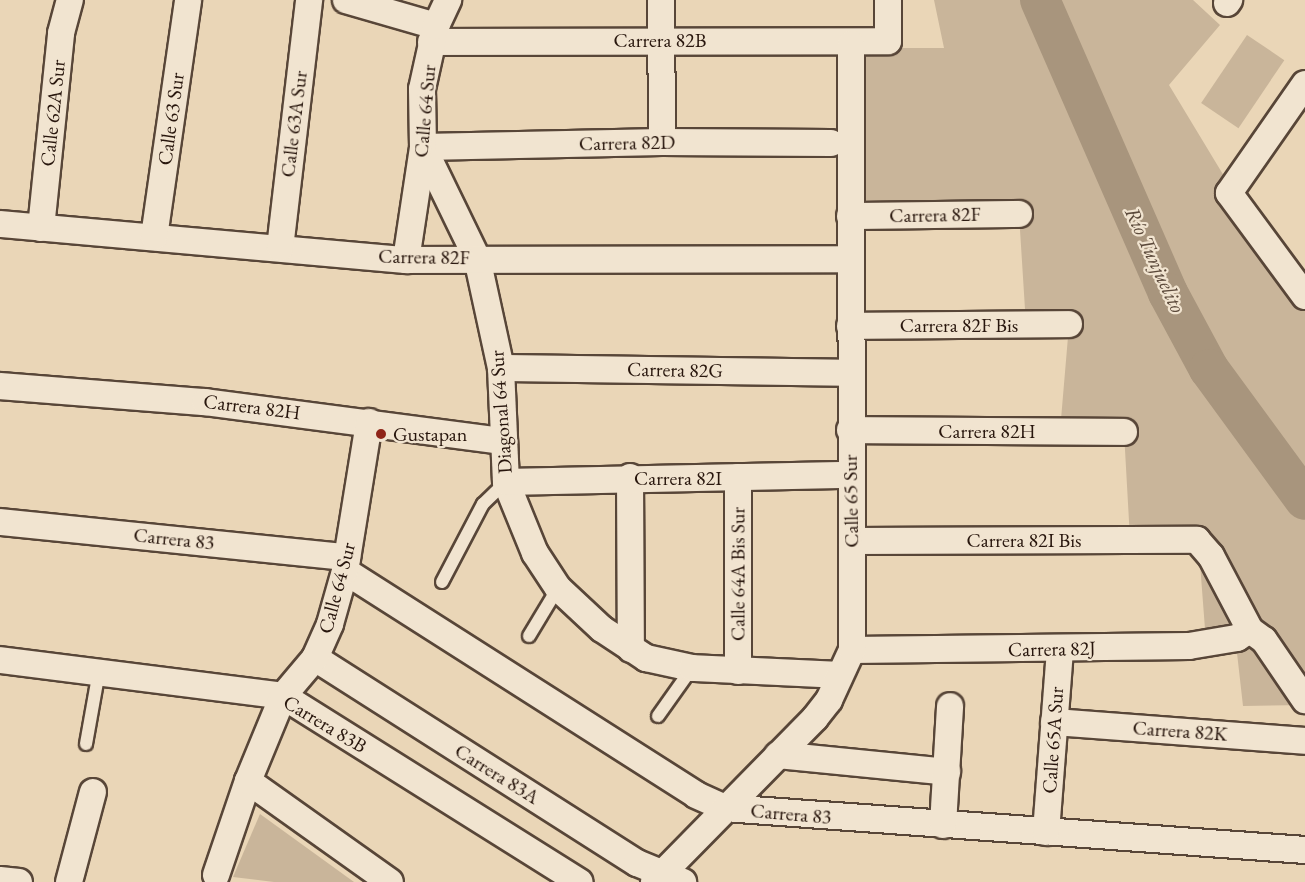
<!DOCTYPE html>
<meta charset="utf-8">
<style>
body{margin:0}
#map{position:relative;width:1305px;height:882px;overflow:hidden;background:#ead6b7;font-family:"EB Garamond",serif}
div>[style]{position:absolute}
.green>*{inset:0;background:#c9b59a;transform-origin:0 0}
.river>*{height:40px;margin:-20px;padding:0 20px;transform-origin:20px;border-radius:20px;background:#a8957d}
.roads{filter:drop-shadow(2px 0 #584638) drop-shadow(-2px 0 #584638) drop-shadow(0 2px #584638) drop-shadow(0 -2px #584638)}
.service>*{height:12px;margin:-6px;padding:0 6px;transform-origin:6px;border-radius:6px;background:#f1e4d0}
.minor>*{height:26px;margin:-13px;padding:0 13px;transform-origin:13px;border-radius:13px;background:#f1e4d0}
.dots>*{width:16px;height:16px;translate:-50% -50%;box-sizing:border-box;border:3px solid #f1e4d0;border-radius:50%}
span{translate:-50% -50%;white-space:nowrap;text-align:center;line-height:1.15;-webkit-text-stroke:4.5px #f1e4d0;paint-order:stroke}
.street-label{font-size:20px;color:#28160d}
.poi-label{font-size:20px;color:#28160d}
.left{translate:0 -50%;text-align:left}
.water-label{font-size:21px;color:#5b493a;font-style:italic}
</style>
<div id="map">
<div class="green">
<i style="clip-path:polygon(934px 0,1193px 0,1220px 25px,1169px 85px,1305px 310px,1305px 705px,1243px 706px,1237px 653px,1205px 629px,1198px 537px,1130px 539px,1124px 432px,1060px 431px,1069px 325px,1026px 325px,1019px 214px,1013px 200px,858px 202px,862px 48px,944px 48px)"></i>
<i style="left:1247px;top:35px;width:45px;height:82px;rotate:34deg"></i>
<i style="clip-path:polygon(260px 814px,354px 882px,274px 882px,233px 877px)"></i>
</div>
<div class="river">
<i style="left:1040px;top:0;width:320px;rotate:66.4deg"></i>
<i style="left:1168px;top:293px;width:86px;rotate:61.7deg"></i>
<i style="left:1209px;top:369px;width:162px;rotate:53.8deg"></i>
</div>
<div class="roads">
<div class="service">
<i style="left:442px;top:582px;width:88px;rotate:-62.3deg"></i>
<i style="left:483px;top:504px;width:32px;rotate:-44deg"></i>
<i style="left:529px;top:636px;width:56px;rotate:-58.9deg"></i>
<i style="left:658px;top:716px;width:59px;rotate:-54.7deg"></i>
<i style="left:86px;top:744px;width:74px;rotate:-79.9deg"></i>
</div>
<div class="minor">
<i style="left:346px;top:0;width:94px;rotate:16.1deg"></i>
<i style="left:661px;top:0;width:142px;rotate:89.6deg"></i>
<i style="left:1227px;top:3px;width:4px;rotate:-56deg"></i>
<i style="left:431px;top:42px;width:457px;rotate:-0.1deg"></i>
<i style="left:888px;top:41px;width:41px;rotate:-90deg"></i>
<i style="left:1305px;top:84px;width:133px;rotate:124.9deg"></i>
<i style="left:1229px;top:193px;width:128px;rotate:53.6deg"></i>
<i style="left:831px;top:143px;width:169px;rotate:-179.7deg"></i>
<i style="left:662px;top:142px;width:239px;rotate:178.8deg"></i>
<i style="left:423px;top:147px;width:123px;rotate:64.1deg"></i>
<i style="left:477px;top:258px;width:113px;rotate:77.7deg"></i>
<i style="left:501px;top:368px;width:114px;rotate:87.5deg"></i>
<i style="left:506px;top:482px;width:77px;rotate:67.8deg"></i>
<i style="left:535px;top:553px;width:42px;rotate:56.7deg"></i>
<i style="left:558px;top:588px;width:60px;rotate:43deg"></i>
<i style="left:602px;top:629px;width:53px;rotate:33.4deg"></i>
<i style="left:646px;top:658px;width:47px;rotate:12.3deg"></i>
<i style="left:692px;top:668px;width:147px;rotate:2.7deg"></i>
<i style="left:850px;top:216px;width:169px;rotate:-0.7deg"></i>
<i style="left:0;top:224px;width:408px;rotate:5.1deg"></i>
<i style="left:406px;top:260px;width:443px;rotate:-0.1deg"></i>
<i style="left:41px;top:228px;width:196px;rotate:-84.1deg"></i>
<i style="left:61px;top:33px;width:34px;rotate:-75deg"></i>
<i style="left:154px;top:237px;width:239px;rotate:-81.8deg"></i>
<i style="left:280px;top:248px;width:250px;rotate:-83.3deg"></i>
<i style="left:406px;top:260px;width:114px;rotate:-81.4deg"></i>
<i style="left:423px;top:147px;width:58px;rotate:-91deg"></i>
<i style="left:422px;top:89px;width:65px;rotate:-77.5deg"></i>
<i style="left:436px;top:26px;width:29px;rotate:-65deg"></i>
<i style="left:850px;top:326px;width:219px;rotate:-0.5deg"></i>
<i style="left:501px;top:368px;width:349px;rotate:0.8deg"></i>
<i style="left:0;top:386px;width:206px;rotate:4.5deg"></i>
<i style="left:205px;top:402px;width:301px;rotate:7.5deg"></i>
<i style="left:850px;top:430px;width:274px;rotate:0.4deg"></i>
<i style="left:630px;top:477px;width:172px;rotate:89.7deg"></i>
<i style="left:506px;top:482px;width:345px;rotate:-1.2deg"></i>
<i style="left:0;top:522px;width:349px;rotate:5.8deg"></i>
<i style="left:852px;top:541px;width:345px;rotate:-0.2deg"></i>
<i style="left:1197px;top:540px;width:21px;rotate:49deg"></i>
<i style="left:1211px;top:556px;width:84px;rotate:62.2deg"></i>
<i style="left:1250px;top:630px;width:17px;rotate:36deg"></i>
<i style="left:1264px;top:640px;width:73px;rotate:55.7deg"></i>
<i style="left:345px;top:571px;width:416px;rotate:32.5deg"></i>
<i style="left:696px;top:795px;width:32px;rotate:24deg"></i>
<i style="left:725px;top:808px;width:582px;rotate:4.14deg"></i>
<i style="left:852px;top:650px;width:337px;rotate:-0.7deg"></i>
<i style="left:1189px;top:646px;width:49px;rotate:-9.5deg"></i>
<i style="left:1237px;top:638px;width:15px;rotate:-32deg"></i>
<i style="left:315px;top:658px;width:382px;rotate:32.5deg"></i>
<i style="left:637px;top:863px;width:50px;rotate:22.4deg"></i>
<i style="left:0;top:660px;width:285px;rotate:7.2deg"></i>
<i style="left:283px;top:696px;width:350px;rotate:32.1deg"></i>
<i style="left:738px;top:671px;width:194px;rotate:-90deg"></i>
<i style="left:1054px;top:722px;width:252px;rotate:4.3deg"></i>
<i style="left:778px;top:755px;width:170px;rotate:5.7deg"></i>
<i style="left:248px;top:781px;width:174px;rotate:35.4deg"></i>
<i style="left:943px;top:825px;width:119px;rotate:-86.6deg"></i>
<i style="left:1046px;top:832px;width:184px;rotate:-85.6deg"></i>
<i style="left:216px;top:875px;width:99px;rotate:-71.2deg"></i>
<i style="left:248px;top:781px;width:92px;rotate:-67.6deg"></i>
<i style="left:283px;top:696px;width:50px;rotate:-49.9deg"></i>
<i style="left:315px;top:658px;width:37px;rotate:-66deg"></i>
<i style="left:330px;top:624px;width:55px;rotate:-74.2deg"></i>
<i style="left:345px;top:571px;width:151px;rotate:-80.8deg"></i>
<i style="left:0;top:880px;width:19px;rotate:6deg"></i>
<i style="left:69px;top:882px;width:93px;rotate:-75.1deg"></i>
<i style="left:654px;top:882px;width:230px;rotate:-45.5deg"></i>
<i style="left:815px;top:718px;width:23px;rotate:-52deg"></i>
<i style="left:829px;top:700px;width:55px;rotate:-65.3deg"></i>
<i style="left:852px;top:650px;width:606px;rotate:-90.09deg"></i>
</div>
</div>
<div class="dots">
<i style="left:381px;top:434px;background:#8f2418"></i>
</div>
<div class="street-label">
<span style="left:660px;top:40px">Carrera 82B</span>
<span style="left:425px;top:111px;rotate:-85deg">Calle 64 Sur</span>
<span style="left:53px;top:113px;rotate:-84deg">Calle 62A Sur</span>
<span style="left:171px;top:119px;rotate:-82deg">Calle 63 Sur</span>
<span style="left:294px;top:124px;rotate:-83deg">Calle 63A Sur</span>
<span style="left:627px;top:143px;rotate:-1deg">Carrera 82D</span>
<span style="left:935px;top:215px;rotate:-1deg">Carrera 82F</span>
<span style="left:424px;top:257px;rotate:1deg">Carrera 82F</span>
<span style="left:959px;top:325px">Carrera 82F Bis</span>
<span style="left:675px;top:370px;rotate:1deg">Carrera 82G</span>
<span style="left:252px;top:407px;rotate:7deg">Carrera 82H</span>
<span style="left:501px;top:412px;rotate:-94deg">Diagonal 64 Sur</span>
<span style="left:987px;top:431px">Carrera 82H</span>
<span style="left:678px;top:478px">Carrera 82I</span>
<span style="left:851px;top:501px;rotate:-91deg">Calle 65 Sur</span>
<span style="left:174px;top:539px;rotate:6deg">Carrera 83</span>
<span style="left:1024px;top:540px">Carrera 82I Bis</span>
<span style="left:738px;top:574px;rotate:-90deg">Calle 64A Bis Sur</span>
<span style="left:337px;top:588px;rotate:-75deg">Calle 64 Sur</span>
<span style="left:1052px;top:649px;rotate:-1deg">Carrera 82J</span>
<span style="left:325px;top:724px;rotate:31deg">Carrera 83B</span>
<span style="left:1180px;top:731px;rotate:4deg">Carrera 82K</span>
<span style="left:1053px;top:740px;rotate:-86deg">Calle 65A Sur</span>
<span style="left:497px;top:774px;rotate:32deg">Carrera 83A</span>
<span style="left:791px;top:814px;rotate:5deg">Carrera 83</span>
</div>
<div class="poi-label">
<span class="left" style="left:393px;top:434px">Gustapan</span>
</div>
<div class="water-label">
<span style="left:1155px;top:260px;rotate:65deg">Río Tunjuelito</span>
</div>
</div>
